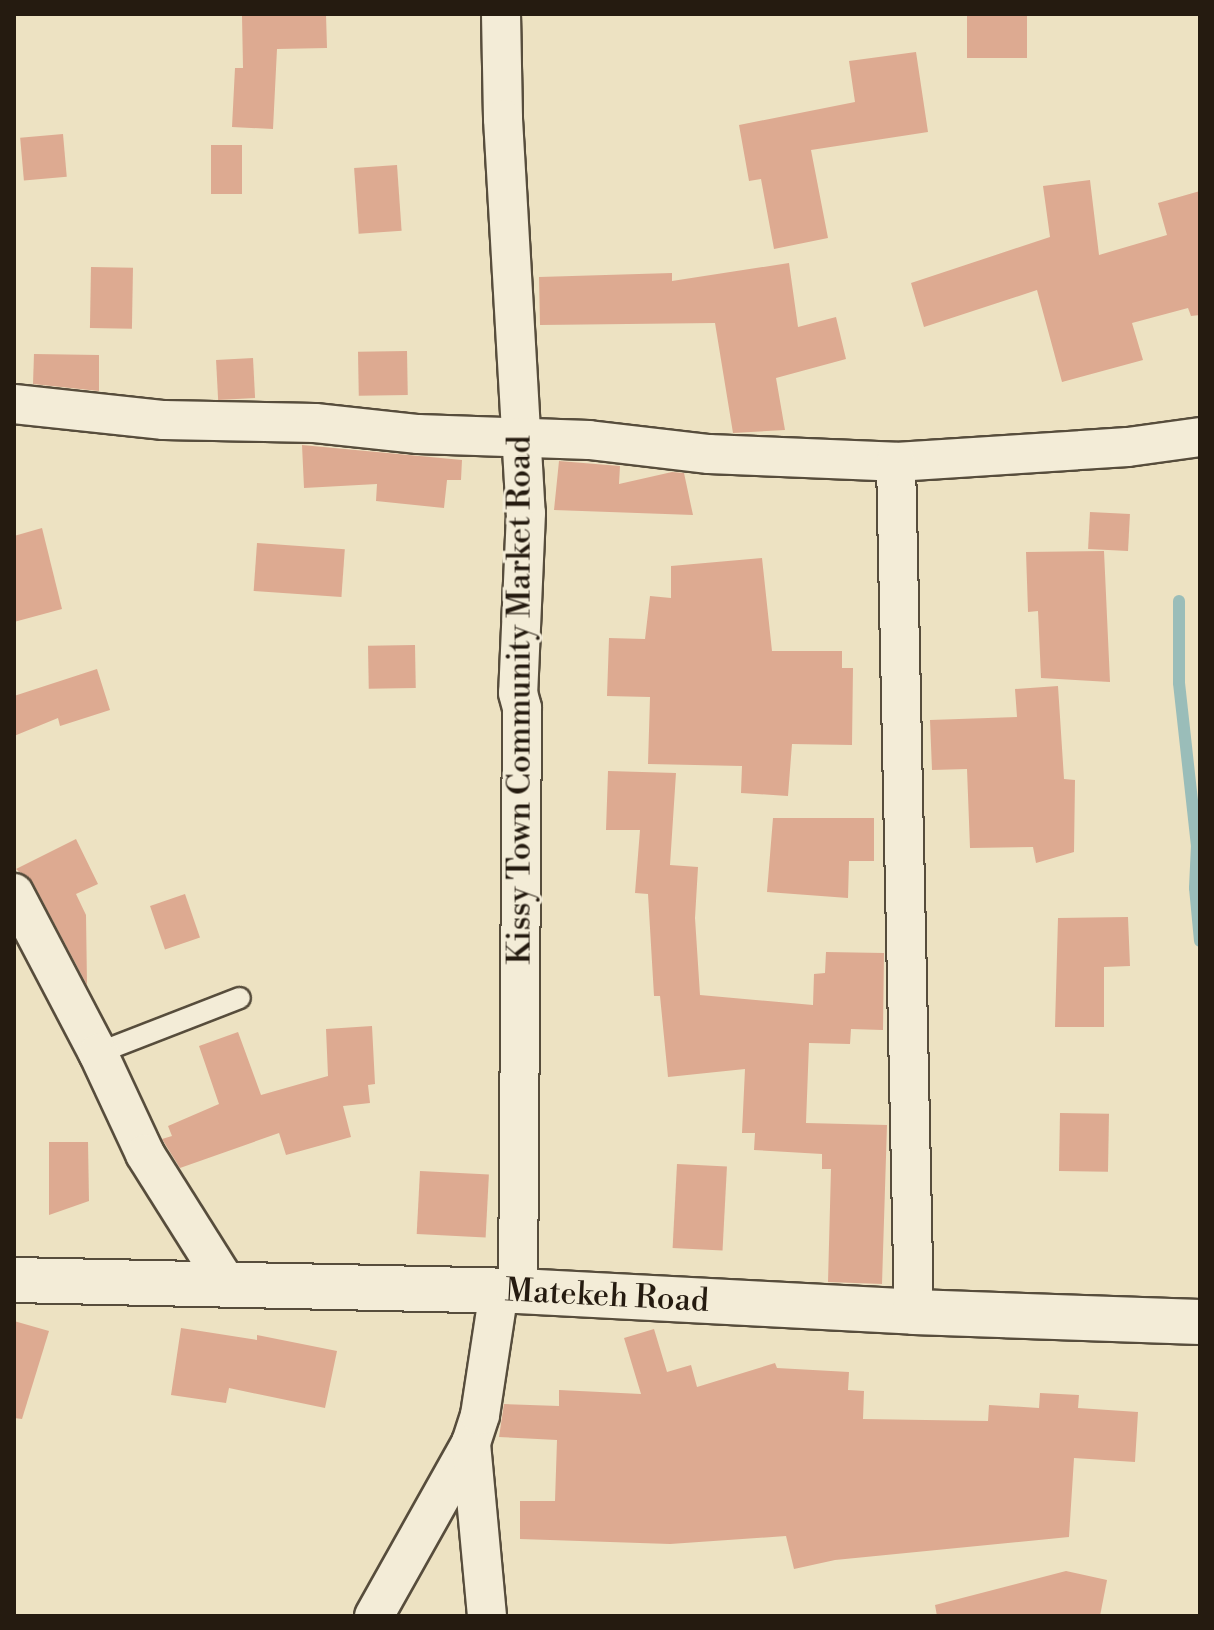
<!DOCTYPE html>
<style>
body{margin:0}
#map{position:relative;width:1214px;height:1630px;overflow:hidden;background:#ede2c2;font-family:"Libre Bodoni",serif}
div>[style]{position:absolute}
.stream>*{height:12px;margin:-6px;padding:0 6px;transform-origin:6px;border-radius:6px;background:#9abdb9}
.building>*{inset:0;background:#ddaa91;transform-origin:0 0}
.roads{filter:drop-shadow(2px 0 #574d3c) drop-shadow(-2px 0 #574d3c) drop-shadow(0 2px #574d3c) drop-shadow(0 -2px #574d3c)}
.lane>*{height:20px;margin:-10px;padding:0 10px;transform-origin:10px;border-radius:10px;background:#f3ecd7}
.street>*{height:38px;margin:-19px;padding:0 19px;transform-origin:19px;border-radius:19px;background:#f3ecd7}
.secondary>*{height:44px;margin:-22px;padding:0 22px;transform-origin:22px;border-radius:22px;background:#f3ecd7}
span{translate:-50% -50%;white-space:nowrap;text-align:center;line-height:1.15;-webkit-text-stroke:6px #f3ecd7;paint-order:stroke}
.street-label{font-size:32px;color:#251b10}
.frame{position:absolute;inset:0;border:16px solid #251b10;pointer-events:none}
</style>
<div id="map">
<div class="stream">
<i style="left:1179px;top:601px;width:82px;rotate:90deg"></i>
<i style="left:1179px;top:683px;width:163px;rotate:83.7deg"></i>
<i style="left:1197px;top:845px;width:43px;rotate:92.7deg"></i>
<i style="left:1195px;top:888px;width:53px;rotate:84.6deg"></i>
</div>
<div class="building">
<i style="clip-path:polygon(326px 14px,327px 48px,277px 49px,273px 129px,232px 127px,235px 68px,243px 68px,242px 16px)"></i>
<i style="left:967px;top:14px;width:60px;height:44px"></i>
<i style="clip-path:polygon(916px 52px,928px 132px,811px 150px,828px 238px,774px 249px,761px 179px,749px 181px,739px 125px,855px 102px,849px 61px)"></i>
<i style="left:63px;top:134px;width:43px;height:43px;rotate:85deg"></i>
<i style="left:211px;top:145px;width:31px;height:49px"></i>
<i style="left:397px;top:165px;width:66px;height:43px;rotate:86deg"></i>
<i style="clip-path:polygon(1090px 180px,1099px 255px,1167px 235px,1158px 203px,1200px 191px,1200px 315px,1191px 316px,1188px 308px,1132px 323px,1143px 360px,1062px 382px,1037px 290px,924px 327px,911px 283px,1050px 237px,1043px 186px)"></i>
<i style="clip-path:polygon(789px 263px,798px 327px,836px 317px,846px 359px,776px 378px,785px 430px,733px 433px,715px 323px,540px 325px,539px 277px,672px 273px,672px 281px)"></i>
<i style="left:91px;top:267px;width:42px;height:61px;rotate:1deg"></i>
<i style="left:407px;top:351px;width:44px;height:49px;rotate:89deg"></i>
<i style="clip-path:polygon(34px 354px,99px 355px,99px 391px,33px 384px)"></i>
<i style="left:253px;top:358px;width:40px;height:37px;rotate:87deg"></i>
<i style="clip-path:polygon(302px 445px,462px 460px,461px 480px,447px 480px,444px 508px,376px 501px,377px 484px,304px 488px)"></i>
<i style="clip-path:polygon(559px 461px,620px 466px,619px 484px,672px 472px,684px 473px,693px 515px,554px 510px)"></i>
<i style="left:1090px;top:512px;width:40px;height:37px;rotate:3deg"></i>
<i style="clip-path:polygon(42px 528px,62px 609px,14px 622px,14px 536px)"></i>
<i style="left:257px;top:543px;width:88px;height:48px;rotate:4deg"></i>
<i style="clip-path:polygon(1104px 551px,1110px 682px,1041px 678px,1038px 611px,1028px 612px,1026px 552px)"></i>
<i style="clip-path:polygon(762px 558px,772px 651px,842px 651px,842px 668px,853px 668px,852px 745px,792px 744px,788px 796px,741px 793px,742px 766px,648px 764px,650px 697px,607px 696px,609px 638px,645px 639px,650px 596px,671px 598px,671px 566px)"></i>
<i style="left:415px;top:645px;width:43px;height:47px;rotate:89deg"></i>
<i style="clip-path:polygon(97px 669px,110px 710px,60px 726px,58px 718px,14px 736px,14px 696px)"></i>
<i style="clip-path:polygon(1058px 686px,1064px 779px,1075px 780px,1074px 852px,1036px 863px,1033px 847px,970px 848px,967px 769px,932px 770px,930px 720px,1017px 717px,1015px 689px)"></i>
<i style="clip-path:polygon(608px 771px,676px 773px,670px 865px,698px 867px,695px 918px,700px 995px,813px 1005px,814px 974px,825px 973px,826px 952px,884px 953px,883px 1030px,851px 1029px,850px 1044px,809px 1043px,806px 1123px,887px 1125px,882px 1284px,828px 1282px,831px 1169px,822px 1169px,822px 1154px,754px 1150px,755px 1133px,742px 1133px,745px 1069px,668px 1077px,660px 996px,654px 996px,648px 894px,635px 893px,640px 830px,606px 830px)"></i>
<i style="clip-path:polygon(773px 818px,874px 818px,874px 861px,849px 861px,848px 898px,767px 892px)"></i>
<i style="clip-path:polygon(76px 839px,98px 884px,76px 894px,86px 915px,87px 985px,33px 883px,16px 869px)"></i>
<i style="left:185px;top:894px;width:46px;height:37px;rotate:71deg"></i>
<i style="clip-path:polygon(1128px 917px,1130px 966px,1104px 967px,1104px 1027px,1055px 1027px,1058px 918px)"></i>
<i style="clip-path:polygon(372px 1026px,375px 1084px,368px 1085px,370px 1103px,343px 1106px,351px 1137px,286px 1155px,279px 1133px,180px 1168px,162px 1139px,172px 1136px,168px 1126px,219px 1104px,199px 1046px,238px 1032px,261px 1095px,328px 1076px,326px 1029px)"></i>
<i style="left:1060px;top:1113px;width:49px;height:58px;rotate:1deg"></i>
<i style="clip-path:polygon(49px 1142px,88px 1142px,89px 1201px,49px 1215px)"></i>
<i style="left:677px;top:1164px;width:50px;height:84px;rotate:3deg"></i>
<i style="left:420px;top:1171px;width:69px;height:63px;rotate:3deg"></i>
<i style="clip-path:polygon(14px 1321px,49px 1331px,22px 1419px,14px 1418px)"></i>
<i style="clip-path:polygon(181px 1328px,257px 1340px,257px 1335px,337px 1351px,325px 1408px,229px 1388px,226px 1403px,171px 1395px)"></i>
<i style="clip-path:polygon(654px 1329px,667px 1372px,691px 1365px,697px 1387px,775px 1363px,777px 1368px,849px 1372px,848px 1390px,864px 1391px,863px 1419px,988px 1421px,989px 1405px,1039px 1408px,1040px 1393px,1079px 1395px,1078px 1408px,1138px 1412px,1135px 1462px,1074px 1458px,1069px 1537px,835px 1560px,794px 1569px,786px 1536px,670px 1544px,520px 1539px,520px 1501px,555px 1501px,557px 1440px,499px 1437px,504px 1404px,559px 1406px,559px 1390px,641px 1394px,624px 1338px)"></i>
<i style="clip-path:polygon(1066px 1571px,1107px 1580px,1100px 1616px,937px 1616px,935px 1605px)"></i>
</div>
<div class="roads">
<div class="lane">
<i style="left:98px;top:1053px;width:152px;rotate:-21.2deg"></i>
</div>
<div class="street">
<i style="left:501px;top:14px;width:105px;rotate:88.9deg"></i>
<i style="left:503px;top:119px;width:395px;rotate:86.7deg"></i>
<i style="left:526px;top:513px;width:180px;rotate:92.5deg"></i>
<i style="left:518px;top:693px;width:16px;rotate:75deg"></i>
<i style="left:522px;top:708px;width:583px;rotate:90.39deg"></i>
<i style="left:14px;top:404px;width:151px;rotate:6.1deg"></i>
<i style="left:164px;top:420px;width:151px;rotate:1.1deg"></i>
<i style="left:315px;top:423px;width:104px;rotate:6.1deg"></i>
<i style="left:418px;top:434px;width:171px;rotate:2deg"></i>
<i style="left:589px;top:440px;width:121px;rotate:6.7deg"></i>
<i style="left:709px;top:454px;width:187px;rotate:2.4deg"></i>
<i style="left:896px;top:462px;width:232px;rotate:-3.7deg"></i>
<i style="left:1128px;top:447px;width:73px;rotate:-7.9deg"></i>
<i style="left:896px;top:462px;width:850px;rotate:88.79deg"></i>
<i style="left:14px;top:893px;width:181px;rotate:62.3deg"></i>
<i style="left:98px;top:1053px;width:111px;rotate:65deg"></i>
<i style="left:145px;top:1154px;width:154px;rotate:57.8deg"></i>
<i style="left:374px;top:1616px;width:198px;rotate:-60.7deg"></i>
<i style="left:487px;top:1616px;width:174px;rotate:-95.3deg"></i>
<i style="left:471px;top:1443px;width:29px;rotate:-72deg"></i>
<i style="left:480px;top:1415px;width:125px;rotate:-81.3deg"></i>
</div>
<div class="secondary">
<i style="left:14px;top:1280px;width:504px;rotate:1.25deg"></i>
<i style="left:518px;top:1291px;width:397px;rotate:3deg"></i>
<i style="left:914px;top:1312px;width:286px;rotate:2deg"></i>
</div>
</div>
<div class="street-label">
<span style="left:520px;top:700px;rotate:-90deg">Kissy Town Community Market Road</span>
<span style="left:607px;top:1296px;rotate:3deg">Matekeh Road</span>
</div>
<div class="frame"></div>
</div>
